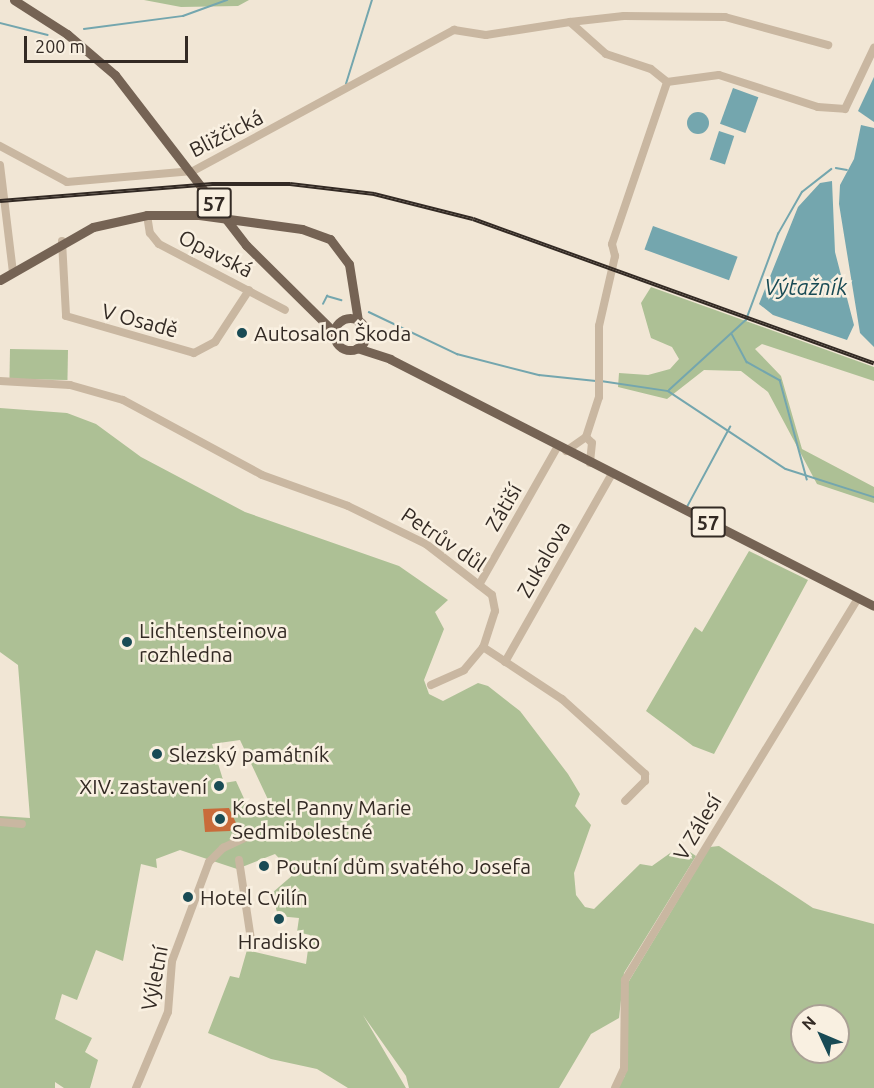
<!DOCTYPE html>
<meta charset="utf-8">
<style>
body{margin:0}
#map{position:relative;width:874px;height:1088px;overflow:hidden;background:#f1e6d5;font-family:Ubuntu,sans-serif}
div>[style]{position:absolute}
.green>*{inset:0;background:#adc095;transform-origin:0 0}
.water>*{inset:0;background:#74a6ae;transform-origin:0 0}
.round{border-radius:50%}
.stream>*{height:1.5px;margin:-0.75px;padding:0 0.75px;transform-origin:0.75px;border-radius:0.75px;background:#74a6ae}
.building>*{inset:0;background:#c96b3a}
.minor>*{height:8px;margin:-4px;padding:0 4px;transform-origin:4px;border-radius:4px;background:#c9b7a1}
.major>*{height:9px;margin:-4.5px;padding:0 4.5px;transform-origin:4.5px;border-radius:4.5px;background:#756354}
.major>.ring{margin:-4.5px;padding:0;box-sizing:content-box;background:none;border:9px solid #756354;border-radius:50%}
.rail>*{height:4px;margin-top:-2px;transform-origin:0;background:repeating-linear-gradient(90deg,#f9f0e1 0 4.5px,#332a24 0 9px);box-sizing:border-box;border-block:2px solid #332a24}
.dots>*{width:16px;height:16px;translate:-50% -50%;box-sizing:border-box;border:3px solid #f9f0e1;border-radius:50%}
span{translate:-50% -50%;white-space:nowrap;text-align:center;line-height:1.15;-webkit-text-stroke:5px #f9f0e1;paint-order:stroke}
.shield-label span{padding:2px 4px;background:#f9f0e1;border:2px solid;border-radius:4px;-webkit-text-stroke-width:0}
.shield-label{font-size:20px;color:#332a24;font-weight:700}
.street-label{font-size:21px;color:#332a24}
.poi-label{font-size:21px;color:#332a24}
.left{translate:0 -50%;text-align:left}
.right{translate:-100% -50%;text-align:right}
.water-label{font-size:22px;color:#194b55;font-style:italic}
.north{position:absolute;left:790px;top:1004px;width:60px;height:60px;box-sizing:border-box;background:#f9f0e1;border:2px solid #aaa195;border-radius:50%;rotate:314deg;font-size:16px;font-weight:700;line-height:24px;text-align:center;color:#332a24}
.north::after{content:'';display:block;margin:auto;width:21px;height:27px;background:#194b55;clip-path:polygon(50% 0,100% 100%,50% 72%,0 100%)}
.scale{position:absolute;left:24px;top:36px;width:164px;height:27px;box-sizing:border-box;border:3px solid #332a24;border-top:0;padding-left:8px;font-size:18px;line-height:21px;white-space:nowrap;color:#332a24;-webkit-text-stroke:4px #f9f0e1;paint-order:stroke}
</style>
<div id="map">
<div class="green">
<i style="clip-path:polygon(144px 0,249px 0,238px 6px,181px 7px)"></i>
<i style="clip-path:polygon(651px 287px,874px 367px,874px 381px,762px 344px,755px 349px,781px 376px,802px 449px,874px 487px,874px 503px,817px 484px,768px 392px,741px 371px,704px 370px,667px 399px,618px 387px,619px 373px,648px 375px,670px 369px,679px 359px,672px 347px,651px 338px,641px 303px)"></i>
<i style="left:10px;top:349px;width:58px;height:30px;rotate:1deg"></i>
<i style="clip-path:polygon(evenodd,0 408px,67px 413px,96px 424px,141px 457px,245px 512px,399px 566px,448px 600px,435px 612px,444px 629px,424px 680px,429px 694px,443px 701px,478px 683px,488px 686px,520px 711px,568px 774px,580px 794px,575px 806px,591px 825px,574px 873px,576px 895px,585px 907px,594px 909px,640px 864px,652px 866px,673px 851px,685px 859px,690px 852px,696px 856px,624px 973px,619px 1018px,591px 1034px,559px 1088px,409px 1088px,406px 1076px,363px 1015px,406px 1088px,348px 1088px,317px 1069px,271px 1059px,208px 1033px,230px 976px,239px 978px,247px 950px,306px 964px,310px 935px,297px 932px,299px 918px,278px 916px,272px 893px,294px 874px,275px 854px,237px 869px,180px 850px,156px 859px,157px 868px,141px 864px,123px 961px,96px 950px,77px 1000px,62px 994px,55px 1019px,92px 1038px,85px 1052px,98px 1060px,90px 1088px,64px 1088px,55px 1082px,55px 1088px,0 1088px,0 816px,30px 818px,18px 665px,0 652px,0 408px,240px 740px,271px 806px,252px 816px,236px 781px,224px 783px,212px 744px,240px 740px)"></i>
<i style="clip-path:polygon(749px 551px,808px 580px,714px 754px,693px 746px,646px 711px,695px 627px,702px 632px)"></i>
<i style="clip-path:polygon(evenodd,719px 846px,813px 908px,874px 924px,874px 1088px,616px 1088px,625px 1076px,626px 986px,710px 847px,719px 846px,802px 1016px,838px 1016px,838px 1052px,802px 1052px,802px 1016px)"></i>
</div>
<div class="water">
<i style="clip-path:polygon(874px 77px,874px 122px,858px 111px)"></i>
<i style="left:733px;top:88px;width:27px;height:38px;rotate:20deg"></i>
<i class="round" style="left:687px;top:112px;width:22px;height:22px"></i>
<i style="clip-path:polygon(861px 125px,874px 128px,874px 347px,860px 333px,839px 204px,840px 185px,854px 159px)"></i>
<i style="left:719px;top:131px;width:16px;height:30px;rotate:18deg"></i>
<i style="clip-path:polygon(832px 181px,835px 252px,854px 325px,847px 340px,773px 315px,759px 304px,798px 207px,820px 183px)"></i>
<i style="left:653px;top:226px;width:90px;height:25px;rotate:20deg"></i>
</div>
<div class="stream">
<i style="left:0;top:23px;width:49px;rotate:14deg"></i>
<i style="left:84px;top:29px;width:100px;rotate:-7.5deg"></i>
<i style="left:183px;top:16px;width:47px;rotate:-20deg"></i>
<i style="left:346px;top:84px;width:88px;rotate:-72.8deg"></i>
<i style="left:836px;top:168px;width:11px;rotate:10deg"></i>
<i style="left:323px;top:304px;width:9px;rotate:-63deg"></i>
<i style="left:327px;top:296px;width:15px;rotate:16deg"></i>
<i style="left:369px;top:312px;width:98px;rotate:25.5deg"></i>
<i style="left:457px;top:354px;width:85px;rotate:14.4deg"></i>
<i style="left:539px;top:375px;width:57px;rotate:6deg"></i>
<i style="left:732px;top:334px;width:32px;rotate:62deg"></i>
<i style="left:747px;top:362px;width:38px;rotate:29deg"></i>
<i style="left:780px;top:380px;width:103px;rotate:74.7deg"></i>
<i style="left:601px;top:381px;width:68px;rotate:8.5deg"></i>
<i style="left:668px;top:391px;width:141px;rotate:33.5deg"></i>
<i style="left:786px;top:469px;width:92px;rotate:17.7deg"></i>
<i style="left:669px;top:390px;width:104px;rotate:-42.3deg"></i>
<i style="left:746px;top:320px;width:92px;rotate:-69.6deg"></i>
<i style="left:778px;top:234px;width:48px;rotate:-60.3deg"></i>
<i style="left:802px;top:192px;width:37px;rotate:-38deg"></i>
<i style="left:687px;top:507px;width:91px;rotate:-61.7deg"></i>
</div>
<div class="building">
<i style="clip-path:polygon(229px 808px,236px 823px,230px 831px,205px 832px,203px 809px)"></i>
</div>
<div class="minor">
<i style="left:570px;top:22px;width:54px;rotate:-6.3deg"></i>
<i style="left:624px;top:16px;width:101px;rotate:0.6deg"></i>
<i style="left:725px;top:17px;width:107px;rotate:15.2deg"></i>
<i style="left:0;top:146px;width:76px;rotate:28.2deg"></i>
<i style="left:67px;top:182px;width:126px;rotate:-5deg"></i>
<i style="left:193px;top:171px;width:297px;rotate:-28.4deg"></i>
<i style="left:454px;top:30px;width:32px;rotate:9deg"></i>
<i style="left:486px;top:35px;width:85px;rotate:-8.8deg"></i>
<i style="left:570px;top:22px;width:48px;rotate:41.6deg"></i>
<i style="left:606px;top:54px;width:47px;rotate:18.4deg"></i>
<i style="left:651px;top:69px;width:21px;rotate:39deg"></i>
<i style="left:667px;top:82px;width:52px;rotate:-7.7deg"></i>
<i style="left:719px;top:75px;width:104px;rotate:17.9deg"></i>
<i style="left:818px;top:107px;width:27px;rotate:4deg"></i>
<i style="left:845px;top:109px;width:68px;rotate:-64.6deg"></i>
<i style="left:0;top:165px;width:108px;rotate:83.1deg"></i>
<i style="left:147px;top:215px;width:18px;rotate:81deg"></i>
<i style="left:150px;top:233px;width:14px;rotate:51deg"></i>
<i style="left:159px;top:244px;width:142px;rotate:27.6deg"></i>
<i style="left:62px;top:241px;width:75px;rotate:86.9deg"></i>
<i style="left:66px;top:316px;width:133px;rotate:16.1deg"></i>
<i style="left:194px;top:353px;width:24px;rotate:-28deg"></i>
<i style="left:215px;top:342px;width:62px;rotate:-56.8deg"></i>
<i style="left:0;top:381px;width:70px;rotate:3.3deg"></i>
<i style="left:70px;top:385px;width:55px;rotate:15.8deg"></i>
<i style="left:123px;top:400px;width:158px;rotate:28.3deg"></i>
<i style="left:262px;top:475px;width:91px;rotate:19.8deg"></i>
<i style="left:348px;top:506px;width:87px;rotate:26deg"></i>
<i style="left:426px;top:544px;width:83px;rotate:37.7deg"></i>
<i style="left:492px;top:595px;width:16px;rotate:79deg"></i>
<i style="left:495px;top:611px;width:38px;rotate:108deg"></i>
<i style="left:483px;top:647px;width:95px;rotate:33.4deg"></i>
<i style="left:562px;top:699px;width:112px;rotate:42.1deg"></i>
<i style="left:645px;top:774px;width:7px;rotate:90deg"></i>
<i style="left:645px;top:781px;width:28px;rotate:135deg"></i>
<i style="left:586px;top:437px;width:8px;rotate:45deg"></i>
<i style="left:592px;top:443px;width:20px;rotate:96deg"></i>
<i style="left:566px;top:451px;width:24px;rotate:-35deg"></i>
<i style="left:586px;top:437px;width:42px;rotate:-72deg"></i>
<i style="left:599px;top:397px;width:71px;rotate:-90deg"></i>
<i style="left:599px;top:326px;width:72px;rotate:-77.1deg"></i>
<i style="left:615px;top:256px;width:12px;rotate:-104deg"></i>
<i style="left:612px;top:244px;width:171px;rotate:-71.2deg"></i>
<i style="left:479px;top:585px;width:160px;rotate:-60.4deg"></i>
<i style="left:505px;top:662px;width:216px;rotate:-60.4deg"></i>
<i style="left:431px;top:685px;width:36px;rotate:-24deg"></i>
<i style="left:464px;top:670px;width:30px;rotate:-50deg"></i>
<i style="left:0;top:822px;width:22px;rotate:5deg"></i>
<i style="left:239px;top:860px;width:80px;rotate:81.4deg"></i>
<i style="left:136px;top:1088px;width:82px;rotate:-67.2deg"></i>
<i style="left:168px;top:1012px;width:51px;rotate:-85.5deg"></i>
<i style="left:172px;top:961px;width:106px;rotate:-69.5deg"></i>
<i style="left:209px;top:862px;width:20px;rotate:-45deg"></i>
<i style="left:223px;top:848px;width:35px;rotate:-25deg"></i>
<i style="left:615px;top:1088px;width:21px;rotate:-65deg"></i>
<i style="left:624px;top:1069px;width:89px;rotate:-89.4deg"></i>
<i style="left:625px;top:980px;width:447px;rotate:-58.6deg"></i>
</div>
<div class="major">
<i style="left:14px;top:0;width:63px;rotate:32.7deg"></i>
<i style="left:67px;top:34px;width:63px;rotate:40.5deg"></i>
<i style="left:115px;top:75px;width:215px;rotate:52.4deg"></i>
<i style="left:246px;top:245px;width:125px;rotate:44.7deg"></i>
<i style="left:0;top:280px;width:107px;rotate:-29.7deg"></i>
<i style="left:93px;top:227px;width:55px;rotate:-12.5deg"></i>
<i style="left:147px;top:215px;width:52px"></i>
<i style="left:199px;top:215px;width:104px;rotate:7.7deg"></i>
<i style="left:302px;top:229px;width:30px;rotate:20deg"></i>
<i style="left:330px;top:239px;width:31px;rotate:53deg"></i>
<i style="left:349px;top:264px;width:58px;rotate:81deg"></i>
<i class="ring" style="left:334px;top:318px;width:23px;height:23px"></i>
<i style="left:357px;top:348px;width:35px;rotate:18deg"></i>
<i style="left:390px;top:359px;width:543px;rotate:27.04deg"></i>
</div>
<div class="rail">
<i style="left:0;top:201px;width:213px;rotate:-4.6deg"></i>
<i style="left:212px;top:184px;width:78px"></i>
<i style="left:290px;top:184px;width:85px;rotate:6.8deg"></i>
<i style="left:374px;top:194px;width:102px;rotate:14.2deg"></i>
<i style="left:473px;top:219px;width:426px;rotate:19.8deg"></i>
</div>
<div class="dots">
<i style="left:242px;top:333px;background:#194b55"></i>
<i style="left:127px;top:642px;background:#194b55"></i>
<i style="left:157px;top:754px;background:#194b55"></i>
<i style="left:219px;top:786px;background:#194b55"></i>
<i style="left:220px;top:819px;background:#194b55"></i>
<i style="left:264px;top:866px;background:#194b55"></i>
<i style="left:188px;top:897px;background:#194b55"></i>
<i style="left:279px;top:919px;background:#194b55"></i>
</div>
<div class="shield-label">
<span style="left:214px;top:203px">57</span>
<span style="left:708px;top:522px">57</span>
</div>
<div class="street-label">
<span style="left:226px;top:133px;rotate:-27deg">Bližčická</span>
<span style="left:216px;top:253px;rotate:27deg">Opavská</span>
<span style="left:140px;top:320px;rotate:15deg">V Osadě</span>
<span style="left:503px;top:507px;rotate:-60deg">Zátiší</span>
<span style="left:444px;top:539px;rotate:34deg">Petrův důl</span>
<span style="left:543px;top:559px;rotate:-60deg">Zukalova</span>
<span style="left:697px;top:827px;rotate:-59deg">V Zálesí</span>
<span style="left:154px;top:978px;rotate:-79deg">Výletní</span>
</div>
<div class="poi-label">
<span class="left" style="left:254px;top:333px">Autosalon Škoda</span>
<span class="left" style="left:139px;top:642px">Lichtensteinova<br>rozhledna</span>
<span class="left" style="left:169px;top:754px">Slezský památník</span>
<span class="right" style="left:207px;top:786px">XIV. zastavení</span>
<span class="left" style="left:232px;top:819px">Kostel Panny Marie<br>Sedmibolestné</span>
<span class="left" style="left:276px;top:866px">Poutní dům svatého Josefa</span>
<span class="left" style="left:200px;top:897px">Hotel Cvilín</span>
<span style="left:279px;top:941px">Hradisko</span>
</div>
<div class="water-label">
<span style="left:806px;top:287px">Výtažník</span>
</div>
<div class="north">N</div>
<div class="scale">200 m</div>
</div>
